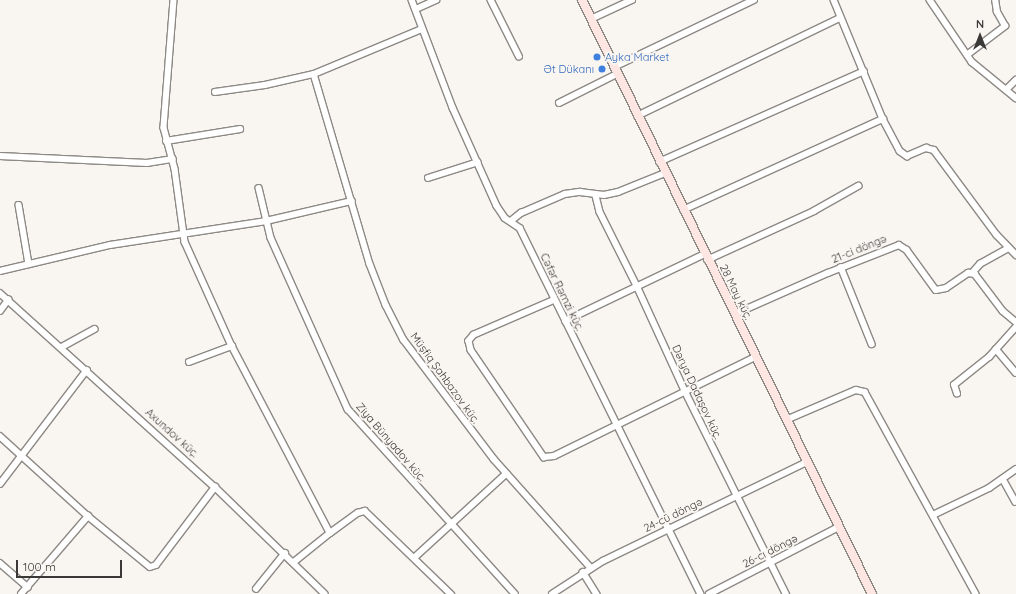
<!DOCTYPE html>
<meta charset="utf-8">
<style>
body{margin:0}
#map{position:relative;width:1016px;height:594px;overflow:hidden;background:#f9f5f1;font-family:Quicksand,sans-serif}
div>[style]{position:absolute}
.roads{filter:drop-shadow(1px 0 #8d8985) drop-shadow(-1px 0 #8d8985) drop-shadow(0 1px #8d8985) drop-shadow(0 -1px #8d8985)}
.street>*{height:5.5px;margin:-2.75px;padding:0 2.75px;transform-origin:2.75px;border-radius:2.75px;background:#fff}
.secondary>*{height:8px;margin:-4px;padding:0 4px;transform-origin:4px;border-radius:4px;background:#fee7e3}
.dots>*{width:11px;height:11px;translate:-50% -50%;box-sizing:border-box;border:2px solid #f9f5f1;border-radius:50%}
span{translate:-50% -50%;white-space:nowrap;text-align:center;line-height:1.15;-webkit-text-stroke:4px #f9f5f1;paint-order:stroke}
.shop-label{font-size:11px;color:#366cbe}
.left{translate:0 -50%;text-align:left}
.right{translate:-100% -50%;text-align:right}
.street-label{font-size:11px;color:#3a3937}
.north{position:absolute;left:960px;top:16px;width:40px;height:40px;-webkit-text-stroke:3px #f9f5f1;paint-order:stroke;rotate:0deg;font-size:11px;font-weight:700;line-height:16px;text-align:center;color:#3a3937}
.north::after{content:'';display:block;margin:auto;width:14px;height:18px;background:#3a3937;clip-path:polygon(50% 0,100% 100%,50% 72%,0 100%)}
.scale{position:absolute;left:16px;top:560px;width:106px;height:18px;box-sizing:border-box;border:2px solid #3a3937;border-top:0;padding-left:5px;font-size:12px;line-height:14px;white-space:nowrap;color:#3a3937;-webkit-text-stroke:3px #f9f5f1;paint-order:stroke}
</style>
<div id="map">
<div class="roads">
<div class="street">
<i style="left:174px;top:0;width:128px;rotate:94.5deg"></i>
<i style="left:164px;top:128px;width:42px;rotate:75deg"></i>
<i style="left:175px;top:169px;width:74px;rotate:82.2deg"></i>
<i style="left:185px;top:242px;width:114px;rotate:65.7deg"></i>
<i style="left:232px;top:346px;width:211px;rotate:62.3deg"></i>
<i style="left:412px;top:0;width:116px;rotate:69.2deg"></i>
<i style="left:453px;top:108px;width:107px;rotate:65.8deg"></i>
<i style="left:497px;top:206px;width:14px;rotate:56deg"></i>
<i style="left:505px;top:218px;width:18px;rotate:34deg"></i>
<i style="left:520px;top:228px;width:408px;rotate:63.7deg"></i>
<i style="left:491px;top:0;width:63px;rotate:63.4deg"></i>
<i style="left:834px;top:0;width:129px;rotate:67.6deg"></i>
<i style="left:883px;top:119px;width:36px;rotate:62deg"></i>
<i style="left:900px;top:151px;width:9px;rotate:36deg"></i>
<i style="left:907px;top:156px;width:21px;rotate:-23deg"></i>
<i style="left:926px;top:148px;width:8px;rotate:14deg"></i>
<i style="left:934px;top:150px;width:106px;rotate:53.5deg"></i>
<i style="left:997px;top:235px;width:28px;rotate:46deg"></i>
<i style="left:930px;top:0;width:75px;rotate:55.9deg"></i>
<i style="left:972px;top:62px;width:57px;rotate:39.3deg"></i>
<i style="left:416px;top:9px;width:22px;rotate:-24deg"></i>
<i style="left:591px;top:19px;width:45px;rotate:-24.9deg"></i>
<i style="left:967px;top:55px;width:48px;rotate:-37.3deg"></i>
<i style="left:1005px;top:26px;width:16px;rotate:-120deg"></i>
<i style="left:997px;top:12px;width:12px;rotate:-99deg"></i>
<i style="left:614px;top:67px;width:155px;rotate:-25.6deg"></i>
<i style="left:314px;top:74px;width:198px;rotate:73.6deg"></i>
<i style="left:370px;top:264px;width:44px;rotate:68.7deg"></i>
<i style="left:386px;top:305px;width:39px;rotate:63deg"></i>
<i style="left:404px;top:340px;width:149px;rotate:52.9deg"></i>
<i style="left:494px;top:459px;width:146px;rotate:48.3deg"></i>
<i style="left:1006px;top:90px;width:14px;rotate:-45deg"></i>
<i style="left:215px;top:92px;width:50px;rotate:-8deg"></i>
<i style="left:265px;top:85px;width:50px;rotate:-12.7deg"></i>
<i style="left:314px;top:74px;width:117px;rotate:-22.6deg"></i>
<i style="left:559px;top:103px;width:65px;rotate:-26.6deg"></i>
<i style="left:637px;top:116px;width:225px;rotate:-25.8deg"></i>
<i style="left:166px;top:141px;width:75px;rotate:-9.2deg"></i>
<i style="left:0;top:156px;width:147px;rotate:2.7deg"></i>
<i style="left:147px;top:163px;width:26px;rotate:-9deg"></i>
<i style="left:659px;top:162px;width:224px;rotate:-23.9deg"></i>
<i style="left:428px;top:178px;width:52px;rotate:-17.7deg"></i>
<i style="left:259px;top:188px;width:51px;rotate:76.5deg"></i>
<i style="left:271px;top:238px;width:188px;rotate:65.8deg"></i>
<i style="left:348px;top:409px;width:249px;rotate:47.9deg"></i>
<i style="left:596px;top:196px;width:16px;rotate:76deg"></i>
<i style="left:600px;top:212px;width:83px;rotate:63.4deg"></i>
<i style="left:637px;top:286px;width:115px;rotate:65.4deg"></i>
<i style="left:685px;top:391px;width:227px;rotate:63.5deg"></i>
<i style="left:19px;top:205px;width:60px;rotate:80.4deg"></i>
<i style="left:683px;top:210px;width:220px;rotate:-24.5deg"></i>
<i style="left:511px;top:221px;width:13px;rotate:-39deg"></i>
<i style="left:521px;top:213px;width:48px;rotate:-23.4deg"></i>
<i style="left:565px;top:194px;width:15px;rotate:-8deg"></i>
<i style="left:580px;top:192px;width:24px;rotate:7deg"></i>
<i style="left:604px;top:195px;width:14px;rotate:-12deg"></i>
<i style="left:618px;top:192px;width:51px;rotate:-22deg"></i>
<i style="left:707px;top:260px;width:118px;rotate:-24.6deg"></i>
<i style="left:814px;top:211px;width:51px;rotate:-29.6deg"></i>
<i style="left:841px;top:267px;width:83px;rotate:68.1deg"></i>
<i style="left:0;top:271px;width:113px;rotate:-13.3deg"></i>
<i style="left:110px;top:245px;width:158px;rotate:-8.7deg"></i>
<i style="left:266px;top:221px;width:88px;rotate:-13.1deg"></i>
<i style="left:972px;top:273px;width:12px;rotate:-48deg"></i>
<i style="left:980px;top:264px;width:33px;rotate:-29deg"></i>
<i style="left:0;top:293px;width:290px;rotate:42.1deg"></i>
<i style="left:215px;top:487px;width:153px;rotate:44.2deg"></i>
<i style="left:555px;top:300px;width:88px;rotate:156.6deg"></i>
<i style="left:474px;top:335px;width:8px;rotate:130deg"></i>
<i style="left:469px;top:341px;width:9px;rotate:77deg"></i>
<i style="left:471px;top:350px;width:130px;rotate:55.7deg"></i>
<i style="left:544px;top:457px;width:10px;rotate:-6deg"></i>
<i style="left:554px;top:456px;width:224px;rotate:-26.2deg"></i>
<i style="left:0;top:311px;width:14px;rotate:-54deg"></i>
<i style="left:735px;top:314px;width:102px;rotate:-23.8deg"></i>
<i style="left:828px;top:273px;width:76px;rotate:-21.5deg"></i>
<i style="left:899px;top:245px;width:9px;rotate:32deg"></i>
<i style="left:907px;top:250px;width:49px;rotate:54.1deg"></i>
<i style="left:936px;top:290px;width:10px;rotate:-11deg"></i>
<i style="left:946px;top:288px;width:27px;rotate:-34deg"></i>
<i style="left:968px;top:273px;width:7px;rotate:8deg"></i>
<i style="left:975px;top:274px;width:46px;rotate:52.9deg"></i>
<i style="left:1003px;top:311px;width:17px;rotate:40deg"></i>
<i style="left:565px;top:321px;width:155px;rotate:-25.6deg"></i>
<i style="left:62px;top:347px;width:37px;rotate:-29deg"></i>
<i style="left:996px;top:349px;width:31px;rotate:50deg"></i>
<i style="left:189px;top:362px;width:46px;rotate:-20.4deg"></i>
<i style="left:957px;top:394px;width:9px;rotate:-108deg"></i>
<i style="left:954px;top:385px;width:45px;rotate:-38.7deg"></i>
<i style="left:989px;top:357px;width:40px;rotate:-48deg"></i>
<i style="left:786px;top:420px;width:76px;rotate:-23.2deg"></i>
<i style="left:856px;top:390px;width:9px;rotate:13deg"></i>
<i style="left:865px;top:392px;width:230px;rotate:61.2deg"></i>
<i style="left:0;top:436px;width:119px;rotate:42.3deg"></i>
<i style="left:88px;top:516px;width:80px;rotate:39.4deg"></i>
<i style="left:150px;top:567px;width:6px;rotate:-18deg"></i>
<i style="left:156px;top:565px;width:98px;rotate:-52.9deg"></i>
<i style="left:1003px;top:479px;width:26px;rotate:61deg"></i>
<i style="left:0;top:484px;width:143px;rotate:-52.7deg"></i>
<i style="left:933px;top:515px;width:62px;rotate:-25.7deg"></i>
<i style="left:989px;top:488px;width:33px;rotate:-35deg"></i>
<i style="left:414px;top:558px;width:125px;rotate:-42.4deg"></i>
<i style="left:294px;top:562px;width:46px;rotate:-38.9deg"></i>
<i style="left:330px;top:533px;width:34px;rotate:-36deg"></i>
<i style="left:358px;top:513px;width:7px;rotate:-16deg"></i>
<i style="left:365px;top:511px;width:120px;rotate:44deg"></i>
<i style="left:0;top:563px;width:37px;rotate:41deg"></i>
<i style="left:583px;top:572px;width:26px;rotate:58deg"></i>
<i style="left:256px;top:589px;width:46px;rotate:-51.1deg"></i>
<i style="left:21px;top:594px;width:103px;rotate:-49.3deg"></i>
<i style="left:552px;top:594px;width:61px;rotate:-32.9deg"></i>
<i style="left:603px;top:561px;width:227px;rotate:-25.9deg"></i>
<i style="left:709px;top:594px;width:146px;rotate:-27.3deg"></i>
</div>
<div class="secondary">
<i style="left:582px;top:0;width:661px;rotate:63.98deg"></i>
</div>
</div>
<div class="dots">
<i style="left:597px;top:57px;background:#3f7fe0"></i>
<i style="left:602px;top:69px;background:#3f7fe0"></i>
</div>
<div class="shop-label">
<span class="left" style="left:605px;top:57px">Ayka Market</span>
<span class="right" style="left:594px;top:69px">Ət Dükanı</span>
</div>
<div class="street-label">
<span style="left:859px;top:249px;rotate:-22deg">21-ci döngə</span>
<span style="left:562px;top:292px;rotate:64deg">Cəfər Rəmzi küç.</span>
<span style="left:736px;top:292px;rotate:64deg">28 May küç.</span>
<span style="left:445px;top:378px;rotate:54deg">Müşfiq Şahbazov küç.</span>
<span style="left:697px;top:392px;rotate:65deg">Dərya Dadaşov küç.</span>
<span style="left:172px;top:433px;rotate:42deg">Axundov küç.</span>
<span style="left:391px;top:442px;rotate:49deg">Ziya Bünyadov küç.</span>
<span style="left:673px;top:515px;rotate:-26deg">24-cü döngə</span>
<span style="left:770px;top:551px;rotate:-27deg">26-cı döngə</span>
</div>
<div class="north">N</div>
<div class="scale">100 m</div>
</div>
